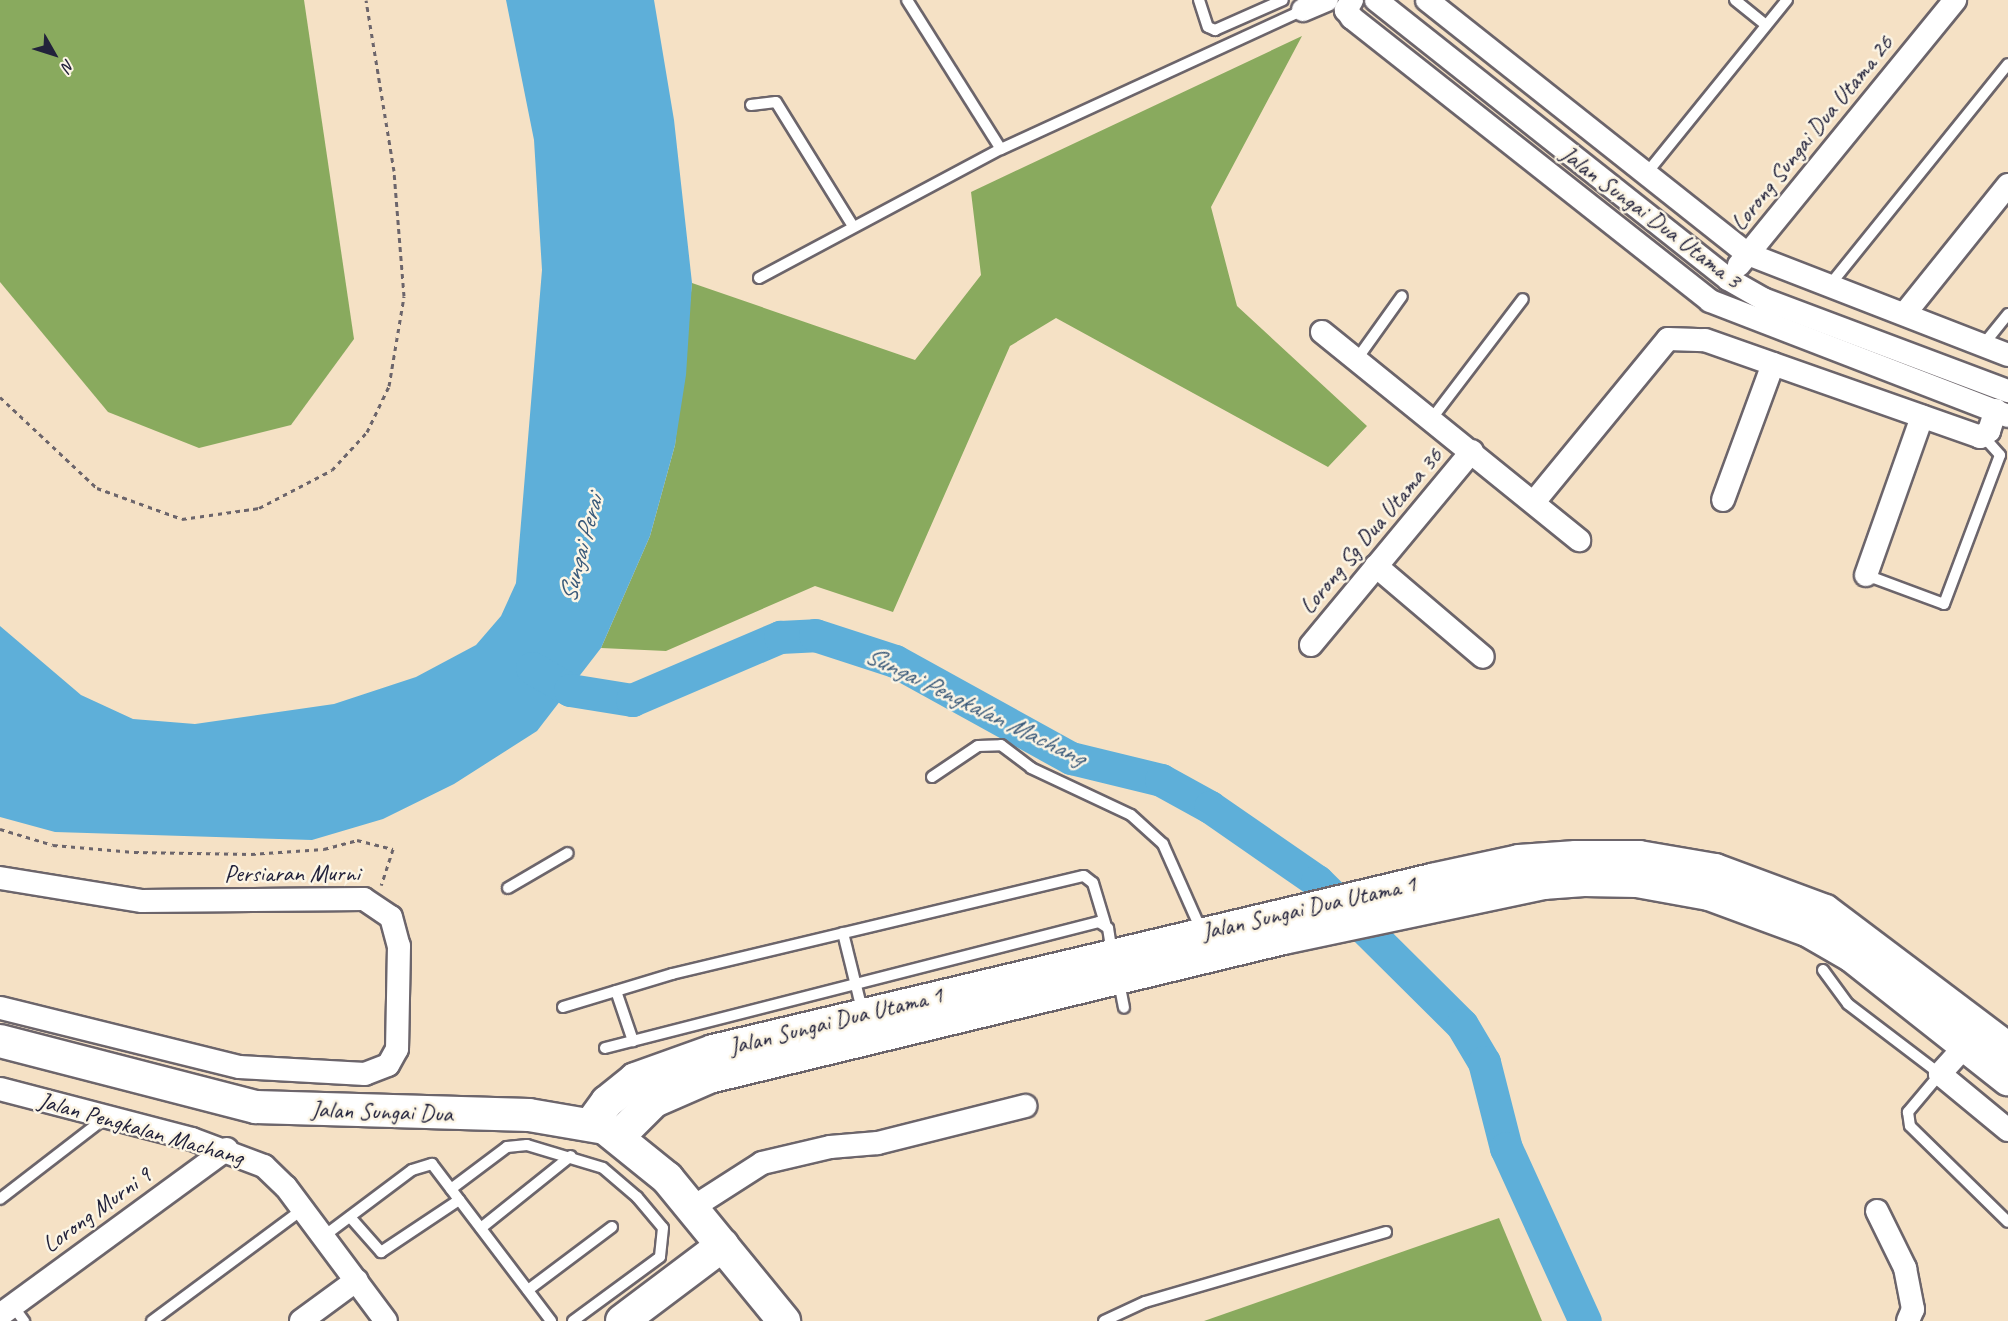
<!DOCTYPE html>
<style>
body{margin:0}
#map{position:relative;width:2008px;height:1321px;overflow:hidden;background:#f5e1c5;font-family:Caveat,sans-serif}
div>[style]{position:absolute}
.forest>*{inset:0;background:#89aa5e}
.water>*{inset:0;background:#5eafd9}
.river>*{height:33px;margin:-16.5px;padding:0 16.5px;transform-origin:16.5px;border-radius:16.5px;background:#5eafd9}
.path>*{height:3px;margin-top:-1.5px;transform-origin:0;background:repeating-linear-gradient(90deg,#6c656b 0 4.5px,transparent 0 9px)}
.roads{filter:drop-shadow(2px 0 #6c656b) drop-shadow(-2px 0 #6c656b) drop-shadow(0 2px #6c656b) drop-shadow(0 -2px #6c656b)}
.lane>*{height:10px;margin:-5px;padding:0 5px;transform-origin:5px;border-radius:5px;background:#fff}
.street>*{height:22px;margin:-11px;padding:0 11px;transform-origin:11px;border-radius:11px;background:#fff}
.secondary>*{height:32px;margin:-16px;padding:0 16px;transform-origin:16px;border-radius:16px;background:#fff}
span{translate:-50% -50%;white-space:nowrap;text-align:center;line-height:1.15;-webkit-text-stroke:5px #fcf5e5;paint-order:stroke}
.street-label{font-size:24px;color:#22223b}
.water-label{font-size:26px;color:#3a5a7a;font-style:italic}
.north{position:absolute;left:24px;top:24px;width:60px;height:60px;-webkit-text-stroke:4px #fcf5e5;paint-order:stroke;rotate:129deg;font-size:16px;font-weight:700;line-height:24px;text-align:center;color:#22223b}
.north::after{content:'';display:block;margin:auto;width:21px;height:27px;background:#22223b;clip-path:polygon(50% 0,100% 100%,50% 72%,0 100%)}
</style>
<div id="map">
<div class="forest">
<i style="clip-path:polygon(0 0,304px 0,354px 339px,291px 425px,199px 448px,108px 412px,0 282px)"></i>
<i style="clip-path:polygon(1302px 36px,1211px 207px,1237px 306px,1367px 426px,1328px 467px,1056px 318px,1010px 346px,893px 612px,815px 586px,666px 651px,601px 648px,650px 536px,675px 445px,692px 283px,915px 360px,981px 275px,971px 192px)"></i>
<i style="clip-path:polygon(1499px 1218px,1542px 1321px,1204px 1321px)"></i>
</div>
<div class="water">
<i style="clip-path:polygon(506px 0,654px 0,674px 120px,692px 283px,686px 375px,675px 445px,650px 536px,601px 648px,537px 731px,454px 784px,383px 819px,312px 840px,55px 832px,0 817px,0 626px,81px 695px,133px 719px,195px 724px,334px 704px,416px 677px,476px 645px,501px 616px,516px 583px,542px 270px,534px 140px)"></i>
</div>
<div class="river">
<i style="left:532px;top:668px;width:44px;rotate:30.1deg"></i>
<i style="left:570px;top:690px;width:63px;rotate:9.2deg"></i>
<i style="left:632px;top:700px;width:161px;rotate:-23.1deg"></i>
<i style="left:780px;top:637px;width:35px;rotate:-3deg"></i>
<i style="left:815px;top:635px;width:84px;rotate:18deg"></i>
<i style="left:895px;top:661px;width:201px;rotate:28.9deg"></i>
<i style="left:1071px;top:758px;width:93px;rotate:13.7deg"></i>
<i style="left:1161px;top:780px;width:56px;rotate:28.9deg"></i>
<i style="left:1210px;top:807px;width:130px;rotate:34.7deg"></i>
<i style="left:1317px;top:881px;width:204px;rotate:44.8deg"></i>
<i style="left:1462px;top:1025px;width:43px;rotate:59.3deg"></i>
<i style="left:1484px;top:1062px;width:89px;rotate:75.7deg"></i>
<i style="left:1506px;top:1148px;width:190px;rotate:65.5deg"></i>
</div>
<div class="path">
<i style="left:0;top:397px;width:133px;rotate:43.2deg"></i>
<i style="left:97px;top:488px;width:90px;rotate:20deg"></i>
<i style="left:182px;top:519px;width:78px;rotate:-8.1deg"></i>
<i style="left:259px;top:508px;width:82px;rotate:-27.5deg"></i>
<i style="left:332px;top:470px;width:52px;rotate:-47.4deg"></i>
<i style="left:367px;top:432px;width:51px;rotate:-64.4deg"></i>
<i style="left:389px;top:386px;width:91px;rotate:-80.5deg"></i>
<i style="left:404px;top:296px;width:125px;rotate:-94.6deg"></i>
<i style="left:394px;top:171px;width:173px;rotate:-99.3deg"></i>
<i style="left:0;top:829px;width:55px;rotate:16.8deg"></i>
<i style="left:53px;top:845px;width:81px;rotate:4.9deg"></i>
<i style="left:134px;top:852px;width:117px;rotate:1deg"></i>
<i style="left:251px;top:854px;width:73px;rotate:-3.9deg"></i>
<i style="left:324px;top:849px;width:34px;rotate:-15deg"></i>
<i style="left:357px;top:840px;width:37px;rotate:14deg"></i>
<i style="left:393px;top:849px;width:38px;rotate:108deg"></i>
</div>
<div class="roads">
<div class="lane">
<i style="left:907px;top:0;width:176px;rotate:57.8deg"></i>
<i style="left:1199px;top:0;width:28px;rotate:72deg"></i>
<i style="left:1208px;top:27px;width:8px;rotate:23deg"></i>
<i style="left:1215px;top:30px;width:74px;rotate:-23.8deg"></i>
<i style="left:1735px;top:0;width:40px;rotate:39deg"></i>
<i style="left:751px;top:105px;width:25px;rotate:-7deg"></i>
<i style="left:776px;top:102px;width:146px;rotate:58.2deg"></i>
<i style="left:1646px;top:174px;width:224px;rotate:-51deg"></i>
<i style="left:759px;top:278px;width:274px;rotate:-28.1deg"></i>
<i style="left:1001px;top:149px;width:332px;rotate:-24.7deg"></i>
<i style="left:1829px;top:286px;width:285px;rotate:-51.1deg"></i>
<i style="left:1983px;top:345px;width:40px;rotate:-51deg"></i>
<i style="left:1357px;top:359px;width:77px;rotate:-54.5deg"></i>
<i style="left:1433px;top:417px;width:148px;rotate:-52.7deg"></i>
<i style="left:1866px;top:575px;width:83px;rotate:20.4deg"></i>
<i style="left:1944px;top:604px;width:159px;rotate:-69.4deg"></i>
<i style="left:2000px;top:455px;width:25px;rotate:-132deg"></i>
<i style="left:932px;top:777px;width:55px;rotate:-34deg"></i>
<i style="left:978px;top:746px;width:23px;rotate:-2deg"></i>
<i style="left:1001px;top:745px;width:38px;rotate:37deg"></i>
<i style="left:1031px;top:768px;width:110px;rotate:25.2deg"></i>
<i style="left:1131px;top:815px;width:43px;rotate:42.2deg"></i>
<i style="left:1163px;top:844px;width:96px;rotate:66.1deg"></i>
<i style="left:508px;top:888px;width:69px;rotate:-30.3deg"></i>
<i style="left:843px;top:933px;width:83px;rotate:76.1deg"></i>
<i style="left:1823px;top:970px;width:42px;rotate:53.7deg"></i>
<i style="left:1848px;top:1004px;width:116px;rotate:37.3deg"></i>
<i style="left:1940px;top:1074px;width:50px;rotate:130.1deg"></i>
<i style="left:1908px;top:1112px;width:14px;rotate:82deg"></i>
<i style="left:1910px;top:1126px;width:137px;rotate:44.4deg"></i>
<i style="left:1119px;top:982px;width:26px;rotate:79deg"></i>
<i style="left:616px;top:991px;width:53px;rotate:71.2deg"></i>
<i style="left:563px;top:1007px;width:114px;rotate:-16.8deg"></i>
<i style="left:672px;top:974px;width:423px;rotate:-13.4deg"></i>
<i style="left:1084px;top:876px;width:11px;rotate:38deg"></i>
<i style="left:1093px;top:883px;width:42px;rotate:73.3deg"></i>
<i style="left:605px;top:1048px;width:510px;rotate:-14.31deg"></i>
<i style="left:1099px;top:922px;width:11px;rotate:34deg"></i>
<i style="left:1108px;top:928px;width:24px;rotate:81deg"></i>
<i style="left:451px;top:1189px;width:70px;rotate:-36.9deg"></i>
<i style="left:507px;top:1147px;width:20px;rotate:-6deg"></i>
<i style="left:527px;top:1145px;width:79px;rotate:16.8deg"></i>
<i style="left:603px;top:1168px;width:45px;rotate:40.5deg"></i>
<i style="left:637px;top:1197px;width:40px;rotate:50deg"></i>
<i style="left:663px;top:1228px;width:29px;rotate:96deg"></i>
<i style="left:660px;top:1257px;width:108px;rotate:143.7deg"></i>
<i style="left:0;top:1199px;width:133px;rotate:-37.6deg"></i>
<i style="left:350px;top:1217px;width:47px;rotate:48.5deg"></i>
<i style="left:381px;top:1252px;width:94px;rotate:-33.7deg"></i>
<i style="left:481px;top:1228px;width:115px;rotate:-38.7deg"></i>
<i style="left:324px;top:1236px;width:110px;rotate:-36.9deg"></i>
<i style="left:412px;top:1170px;width:21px;rotate:-17deg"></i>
<i style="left:432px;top:1164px;width:197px;rotate:52.8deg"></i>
<i style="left:528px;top:1290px;width:105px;rotate:-36.9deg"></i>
<i style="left:13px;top:1306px;width:19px;rotate:54deg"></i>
<i style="left:152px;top:1321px;width:188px;rotate:-36.6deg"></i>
<i style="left:1104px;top:1321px;width:45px;rotate:-24.9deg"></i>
<i style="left:1145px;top:1302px;width:251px;rotate:-16.2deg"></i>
</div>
<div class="street">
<i style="left:1352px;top:0;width:12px;rotate:121deg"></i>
<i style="left:1346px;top:10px;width:10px;rotate:53deg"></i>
<i style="left:1352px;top:18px;width:456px;rotate:38.3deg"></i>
<i style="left:1710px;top:301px;width:319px;rotate:21.1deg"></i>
<i style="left:1376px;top:0;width:449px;rotate:38.4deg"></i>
<i style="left:1728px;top:279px;width:40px;rotate:29.7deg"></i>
<i style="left:1763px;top:299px;width:262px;rotate:20.6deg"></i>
<i style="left:1427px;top:0;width:409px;rotate:38.4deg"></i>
<i style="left:1748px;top:254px;width:279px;rotate:21.2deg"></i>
<i style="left:1303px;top:10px;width:26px;rotate:-23deg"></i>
<i style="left:1739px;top:265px;width:342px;rotate:-50.8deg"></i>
<i style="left:1906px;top:312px;width:163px;rotate:-51.2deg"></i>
<i style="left:1322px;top:332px;width:331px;rotate:39deg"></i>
<i style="left:1723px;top:500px;width:145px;rotate:-69.8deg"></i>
<i style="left:1534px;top:502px;width:211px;rotate:-50.6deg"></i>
<i style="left:1668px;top:339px;width:37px;rotate:2deg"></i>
<i style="left:1705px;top:340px;width:292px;rotate:19.4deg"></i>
<i style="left:1980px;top:437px;width:11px;rotate:-34deg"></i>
<i style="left:1989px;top:431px;width:22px;rotate:-72deg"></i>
<i style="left:1376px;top:566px;width:140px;rotate:40.4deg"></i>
<i style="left:1866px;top:575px;width:168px;rotate:-70.5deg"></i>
<i style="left:1311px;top:645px;width:252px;rotate:-50.3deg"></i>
<i style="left:0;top:878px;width:144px;rotate:9.2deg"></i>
<i style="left:142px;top:901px;width:222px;rotate:-0.5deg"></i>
<i style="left:364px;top:899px;width:32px;rotate:34deg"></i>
<i style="left:391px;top:917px;width:30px;rotate:75deg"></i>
<i style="left:399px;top:946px;width:103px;rotate:91.1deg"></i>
<i style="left:397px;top:1049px;width:18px;rotate:119deg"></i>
<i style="left:388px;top:1065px;width:25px;rotate:159deg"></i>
<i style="left:365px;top:1074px;width:126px;rotate:-176.8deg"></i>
<i style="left:239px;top:1067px;width:246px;rotate:-166.1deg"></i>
<i style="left:1966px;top:1045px;width:39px;rotate:132deg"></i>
<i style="left:1940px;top:1074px;width:88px;rotate:39.5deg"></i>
<i style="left:0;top:1089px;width:198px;rotate:14.6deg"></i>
<i style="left:192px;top:1139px;width:77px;rotate:20.6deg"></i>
<i style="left:264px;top:1166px;width:30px;rotate:44deg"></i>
<i style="left:286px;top:1187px;width:167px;rotate:53.3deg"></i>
<i style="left:692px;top:1208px;width:83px;rotate:-32.7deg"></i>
<i style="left:762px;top:1163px;width:70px;rotate:-13.2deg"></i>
<i style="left:830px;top:1147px;width:48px;rotate:-4.8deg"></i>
<i style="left:878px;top:1143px;width:152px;rotate:-14.1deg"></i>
<i style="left:1877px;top:1211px;width:64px;rotate:63.8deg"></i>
<i style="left:1905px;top:1268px;width:42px;rotate:79deg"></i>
<i style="left:1913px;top:1309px;width:13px;rotate:113deg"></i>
<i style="left:0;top:1315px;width:281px;rotate:-36.2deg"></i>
<i style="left:301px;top:1321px;width:69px;rotate:-36.2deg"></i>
</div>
<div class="secondary">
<i style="left:0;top:1041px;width:264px;rotate:14.5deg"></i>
<i style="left:256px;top:1107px;width:273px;rotate:1.7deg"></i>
<i style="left:529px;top:1115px;width:77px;rotate:9.7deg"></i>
<i style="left:605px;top:1128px;width:80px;rotate:38.9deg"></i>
<i style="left:667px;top:1178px;width:185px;rotate:50.7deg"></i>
<i style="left:591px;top:1124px;width:27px;rotate:-54deg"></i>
<i style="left:607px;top:1102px;width:36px;rotate:-39deg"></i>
<i style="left:635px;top:1079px;width:83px;rotate:-19.7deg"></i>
<i style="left:713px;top:1051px;width:739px;rotate:-13.38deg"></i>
<i style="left:1432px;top:880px;width:89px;rotate:-12.3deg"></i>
<i style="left:1519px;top:861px;width:57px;rotate:-4deg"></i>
<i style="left:1576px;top:857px;width:63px"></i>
<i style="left:1639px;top:857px;width:77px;rotate:9.7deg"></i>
<i style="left:1715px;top:870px;width:117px;rotate:20.4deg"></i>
<i style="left:1825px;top:911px;width:229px;rotate:37deg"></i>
<i style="left:619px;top:1136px;width:49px;rotate:-45deg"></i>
<i style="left:654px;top:1101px;width:60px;rotate:-23.6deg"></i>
<i style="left:709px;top:1077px;width:591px;rotate:-13.61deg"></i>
<i style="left:1283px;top:938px;width:266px;rotate:-11.9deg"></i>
<i style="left:1543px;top:883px;width:41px;rotate:-4.2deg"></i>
<i style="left:1584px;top:880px;width:53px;rotate:1.1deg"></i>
<i style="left:1637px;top:881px;width:73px;rotate:10.2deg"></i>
<i style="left:1709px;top:894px;width:104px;rotate:20.2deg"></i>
<i style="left:1807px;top:930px;width:52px;rotate:30deg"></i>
<i style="left:1852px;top:956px;width:199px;rotate:38.3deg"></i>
<i style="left:622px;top:1321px;width:126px;rotate:-37deg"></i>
</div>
</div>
<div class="street-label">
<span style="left:1812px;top:133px;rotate:-51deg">Lorong Sungai Dua Utama 26</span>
<span style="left:1651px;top:217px;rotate:37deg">Jalan Sungai Dua Utama 3</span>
<span style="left:1371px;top:531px;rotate:-50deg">Lorong Sg Dua Utama 36</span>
<span style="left:292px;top:874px">Persiaran Murni</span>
<span style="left:1309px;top:908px;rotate:-13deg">Jalan Sungai Dua Utama 1</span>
<span style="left:836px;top:1021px;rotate:-14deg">Jalan Sungai Dua Utama 1</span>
<span style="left:382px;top:1112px;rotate:2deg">Jalan Sungai Dua</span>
<span style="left:141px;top:1129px;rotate:16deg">Jalan Pengkalan Machang</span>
<span style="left:97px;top:1210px;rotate:-36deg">Lorong Murni 9</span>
</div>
<div class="water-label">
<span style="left:581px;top:549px;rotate:-75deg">Sungai Perai</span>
<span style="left:975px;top:706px;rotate:26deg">Sungai Pengkalan Machang</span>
</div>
<div class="north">N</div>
</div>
